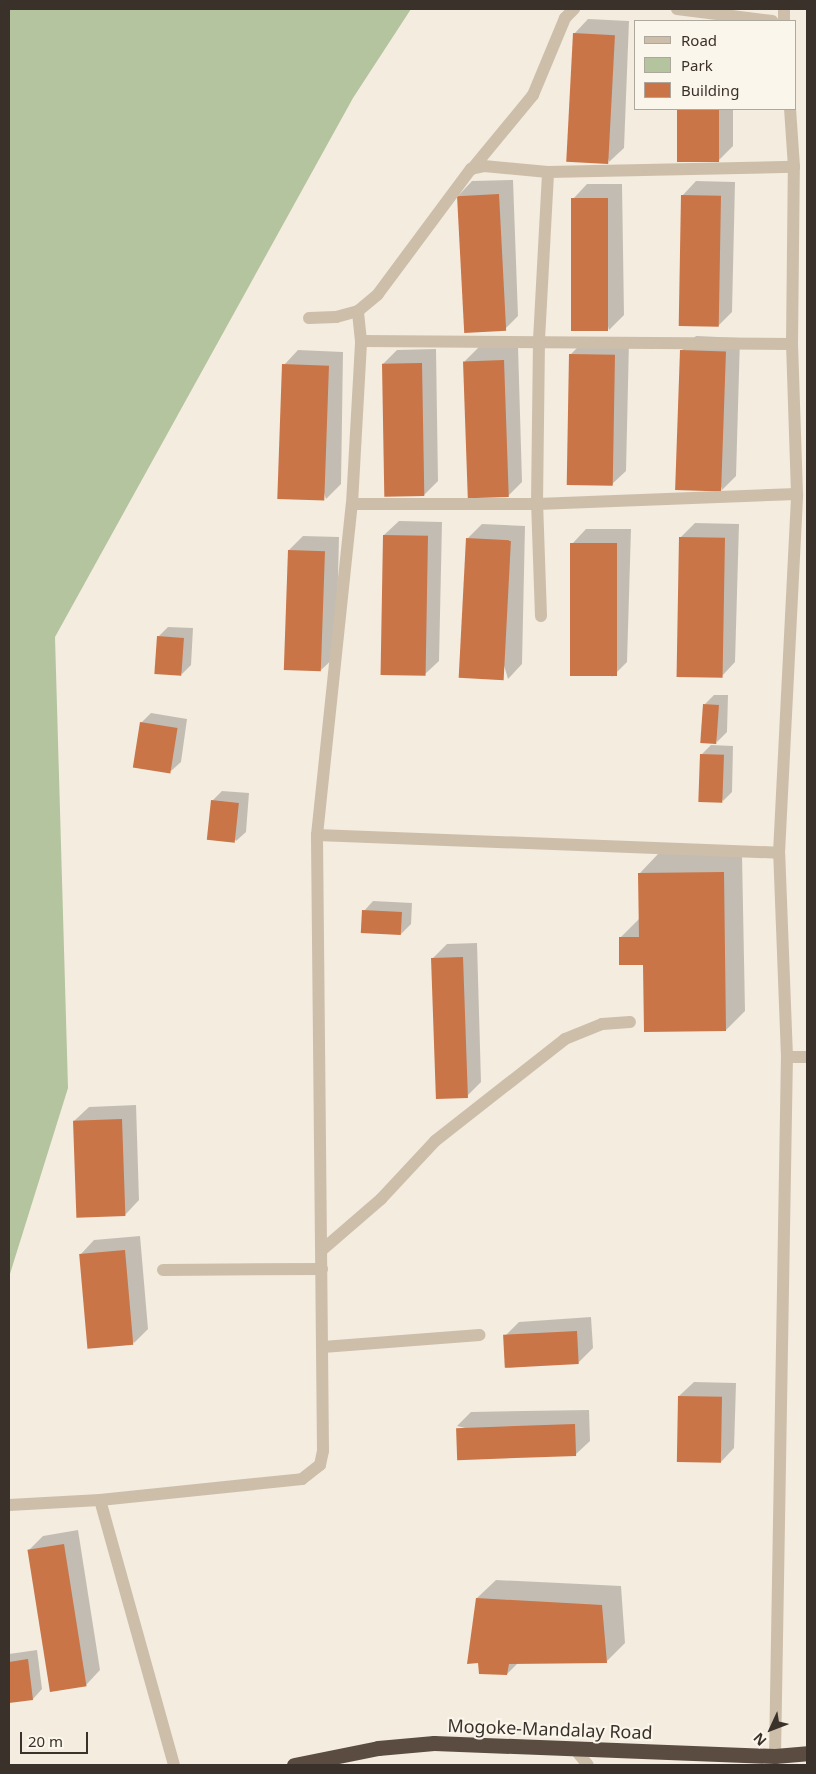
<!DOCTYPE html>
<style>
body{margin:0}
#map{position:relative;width:816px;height:1774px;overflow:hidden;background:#f4ecdf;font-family:"Noto Sans",sans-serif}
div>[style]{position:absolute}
.green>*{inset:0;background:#b3c49e}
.shadow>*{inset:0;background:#0003}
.building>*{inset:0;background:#c97548;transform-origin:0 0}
.minor>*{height:12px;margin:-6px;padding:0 6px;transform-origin:6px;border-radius:6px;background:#cdbeaa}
.highway>*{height:15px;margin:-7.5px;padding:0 7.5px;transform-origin:7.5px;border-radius:7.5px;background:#5b4c41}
span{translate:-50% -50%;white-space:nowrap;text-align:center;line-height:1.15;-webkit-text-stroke:4px #fbf6ec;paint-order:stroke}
.street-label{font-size:18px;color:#3a312a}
.frame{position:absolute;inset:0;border:10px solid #3a312a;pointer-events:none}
.legend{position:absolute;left:634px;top:20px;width:162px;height:90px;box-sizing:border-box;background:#fbf6ec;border:1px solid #aea79e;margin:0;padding:6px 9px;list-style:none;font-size:15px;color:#3a312a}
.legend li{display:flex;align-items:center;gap:10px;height:25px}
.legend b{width:25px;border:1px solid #aea79e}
.north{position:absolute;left:746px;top:1704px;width:50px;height:50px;-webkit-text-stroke:4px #fbf6ec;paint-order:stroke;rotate:227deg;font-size:14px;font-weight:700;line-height:20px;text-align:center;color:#3a312a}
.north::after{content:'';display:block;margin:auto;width:18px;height:22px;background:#3a312a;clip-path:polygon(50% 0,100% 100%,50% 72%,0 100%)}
.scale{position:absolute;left:20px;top:1732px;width:68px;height:22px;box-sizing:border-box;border:2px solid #3a312a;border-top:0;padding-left:6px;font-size:15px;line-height:18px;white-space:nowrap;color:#3a312a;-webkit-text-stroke:4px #fbf6ec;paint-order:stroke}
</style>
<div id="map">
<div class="green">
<i style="clip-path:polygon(9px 9px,411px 9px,353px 98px,55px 637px,68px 1088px,9px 1277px)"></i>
</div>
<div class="shadow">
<i style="clip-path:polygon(588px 19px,629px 21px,624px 148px,609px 162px,574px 34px)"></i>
<i style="clip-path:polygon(679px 109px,733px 109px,733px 146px,718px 161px,679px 161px)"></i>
<i style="clip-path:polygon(513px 180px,518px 316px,504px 330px,458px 196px,472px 181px)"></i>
<i style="clip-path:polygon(696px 181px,735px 182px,732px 312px,718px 326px,682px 196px)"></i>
<i style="clip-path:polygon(587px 184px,622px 184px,624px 315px,609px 330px,573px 199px)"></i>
<i style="clip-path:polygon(696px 336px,740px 338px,736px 476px,722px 490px,681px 351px)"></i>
<i style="clip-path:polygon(585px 340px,629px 341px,626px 471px,611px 485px,571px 354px)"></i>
<i style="clip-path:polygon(518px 346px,522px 482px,508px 496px,465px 361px,479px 347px)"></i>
<i style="clip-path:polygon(436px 349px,438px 481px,424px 495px,383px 364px,397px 350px)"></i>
<i style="clip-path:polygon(298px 350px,343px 352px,341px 484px,326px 499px,284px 365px)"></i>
<i style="clip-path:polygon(399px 521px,442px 522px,439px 661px,424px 675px,384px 535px)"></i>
<i style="clip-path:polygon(695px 523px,739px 524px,735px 662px,721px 677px,681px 537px)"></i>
<i style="clip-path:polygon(482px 524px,525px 526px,522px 664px,508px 679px,467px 539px)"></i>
<i style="clip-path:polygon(586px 529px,631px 529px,627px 662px,612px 677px,572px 544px)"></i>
<i style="clip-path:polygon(303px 536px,339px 537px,336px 656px,321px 670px,289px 550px)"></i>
<i style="clip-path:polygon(168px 627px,193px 628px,191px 665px,182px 674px,158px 637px)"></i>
<i style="clip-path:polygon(714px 695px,728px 695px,727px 732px,717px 742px,705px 704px)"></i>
<i style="clip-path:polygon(151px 713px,187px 719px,181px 762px,171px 771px,141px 723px)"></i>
<i style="clip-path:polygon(711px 745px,733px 746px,732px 792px,723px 801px,701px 755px)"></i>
<i style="clip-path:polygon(222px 791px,249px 793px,246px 832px,236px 841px,212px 801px)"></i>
<i style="clip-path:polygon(658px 854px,742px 854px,745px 1011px,726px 1030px,644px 964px,620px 938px,639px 919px,640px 873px)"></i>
<i style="clip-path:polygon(373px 901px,412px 903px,411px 924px,401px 934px,364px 911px)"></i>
<i style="clip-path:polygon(477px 943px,481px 1082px,466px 1097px,433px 958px,447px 944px)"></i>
<i style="clip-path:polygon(136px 1105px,139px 1200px,125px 1215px,74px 1121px,89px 1107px)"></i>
<i style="clip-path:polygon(140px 1236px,148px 1329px,134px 1343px,80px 1255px,94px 1240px)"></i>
<i style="clip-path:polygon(591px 1317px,593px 1348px,579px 1362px,506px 1368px,504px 1337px,519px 1322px)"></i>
<i style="clip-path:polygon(694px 1382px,736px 1383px,734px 1448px,720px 1463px,679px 1396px)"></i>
<i style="clip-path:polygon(589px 1410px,590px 1441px,575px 1455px,457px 1426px,471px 1412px)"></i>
<i style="clip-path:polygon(78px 1530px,100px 1670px,86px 1685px,29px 1550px,43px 1536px)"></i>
<i style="clip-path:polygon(496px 1580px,621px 1586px,625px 1643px,606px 1662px,518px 1663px,507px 1674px,477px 1598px)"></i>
<i style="clip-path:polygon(37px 1650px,42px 1689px,33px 1699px,9px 1702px,9px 1654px)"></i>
</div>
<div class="building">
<i style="left:573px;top:33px;width:42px;height:129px;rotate:3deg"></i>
<i style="left:677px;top:109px;width:42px;height:53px"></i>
<i style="left:499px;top:194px;width:137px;height:42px;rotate:87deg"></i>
<i style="left:681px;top:195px;width:40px;height:131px;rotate:1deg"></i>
<i style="left:571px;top:198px;width:37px;height:133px"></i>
<i style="left:680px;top:350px;width:46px;height:140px;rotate:2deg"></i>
<i style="left:569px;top:354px;width:46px;height:131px;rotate:1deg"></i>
<i style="left:504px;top:360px;width:137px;height:41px;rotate:88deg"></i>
<i style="left:422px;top:363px;width:133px;height:40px;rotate:89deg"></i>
<i style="left:282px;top:364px;width:47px;height:135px;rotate:2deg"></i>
<i style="left:383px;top:535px;width:45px;height:140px;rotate:1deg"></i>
<i style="left:679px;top:537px;width:46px;height:140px;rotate:1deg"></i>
<i style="left:466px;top:538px;width:45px;height:140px;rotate:3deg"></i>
<i style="left:570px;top:543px;width:47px;height:133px"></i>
<i style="left:288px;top:550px;width:37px;height:120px;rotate:2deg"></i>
<i style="left:157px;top:636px;width:27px;height:38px;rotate:4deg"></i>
<i style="left:703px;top:704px;width:16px;height:39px;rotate:4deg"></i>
<i style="left:140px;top:722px;width:38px;height:46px;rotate:9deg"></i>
<i style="left:700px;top:754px;width:24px;height:48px;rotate:2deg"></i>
<i style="left:211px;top:800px;width:28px;height:40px;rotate:6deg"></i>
<i style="clip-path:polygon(724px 872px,726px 1031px,644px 1032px,643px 965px,619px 965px,619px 937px,639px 937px,638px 873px)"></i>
<i style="left:362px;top:910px;width:40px;height:23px;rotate:3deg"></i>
<i style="left:463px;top:957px;width:141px;height:32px;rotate:88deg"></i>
<i style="left:122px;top:1119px;width:97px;height:49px;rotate:88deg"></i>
<i style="left:125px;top:1250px;width:95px;height:46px;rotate:85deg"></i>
<i style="left:577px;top:1331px;width:33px;height:74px;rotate:87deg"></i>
<i style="left:678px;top:1396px;width:44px;height:66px;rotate:1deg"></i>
<i style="left:575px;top:1424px;width:32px;height:119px;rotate:88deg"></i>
<i style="left:64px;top:1544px;width:144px;height:37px;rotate:81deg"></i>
<i style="clip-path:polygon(476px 1598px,602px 1605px,607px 1663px,509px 1664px,507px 1675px,479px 1674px,478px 1663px,467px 1664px)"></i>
<i style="clip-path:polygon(28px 1659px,33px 1700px,9px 1703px,9px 1662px)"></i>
</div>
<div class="minor">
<i style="left:677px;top:9px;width:96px;rotate:7.2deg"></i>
<i style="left:784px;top:21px;width:12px;rotate:-90deg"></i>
<i style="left:472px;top:169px;width:96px;rotate:-50.5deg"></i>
<i style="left:533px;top:95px;width:83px;rotate:-67.4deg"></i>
<i style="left:565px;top:18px;width:13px;rotate:-45deg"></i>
<i style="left:309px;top:318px;width:27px;rotate:-2deg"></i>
<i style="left:336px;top:317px;width:23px;rotate:-15deg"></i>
<i style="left:358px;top:311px;width:26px;rotate:-40deg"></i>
<i style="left:378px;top:294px;width:156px;rotate:-53.4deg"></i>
<i style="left:471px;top:169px;width:13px;rotate:-13deg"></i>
<i style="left:484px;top:166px;width:64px;rotate:5.4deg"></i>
<i style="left:548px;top:172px;width:246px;rotate:-1.2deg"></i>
<i style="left:361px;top:341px;width:431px;rotate:0.4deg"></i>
<i style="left:352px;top:504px;width:185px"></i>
<i style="left:537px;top:504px;width:260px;rotate:-2.2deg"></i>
<i style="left:541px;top:616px;width:112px;rotate:-92deg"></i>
<i style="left:537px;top:504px;width:164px;rotate:-89.3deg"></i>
<i style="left:539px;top:340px;width:168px;rotate:-86.9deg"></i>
<i style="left:317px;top:835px;width:462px;rotate:2.2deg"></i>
<i style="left:787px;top:1057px;width:20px"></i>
<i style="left:322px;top:1250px;width:78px;rotate:-40.8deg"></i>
<i style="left:381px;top:1199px;width:79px;rotate:-47deg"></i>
<i style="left:435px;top:1141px;width:165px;rotate:-38.1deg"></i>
<i style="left:565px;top:1039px;width:40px;rotate:-22deg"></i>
<i style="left:602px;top:1024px;width:28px;rotate:-4deg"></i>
<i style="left:163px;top:1270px;width:159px;rotate:-0.4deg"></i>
<i style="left:323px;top:1347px;width:157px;rotate:-4.4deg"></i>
<i style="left:9px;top:1505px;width:91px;rotate:-3.1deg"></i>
<i style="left:574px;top:1748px;width:22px;rotate:51deg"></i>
<i style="left:775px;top:1756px;width:699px;rotate:-89.02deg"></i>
<i style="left:787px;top:1057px;width:204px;rotate:-92.2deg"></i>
<i style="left:779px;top:853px;width:359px;rotate:-87.1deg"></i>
<i style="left:797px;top:494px;width:150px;rotate:-91.9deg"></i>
<i style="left:792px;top:344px;width:177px;rotate:-89.4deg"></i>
<i style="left:794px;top:167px;width:58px;rotate:-93.9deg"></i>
<i style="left:174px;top:1765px;width:275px;rotate:-105.6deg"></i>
<i style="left:100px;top:1500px;width:203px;rotate:-5.9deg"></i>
<i style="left:302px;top:1479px;width:23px;rotate:-38deg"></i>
<i style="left:320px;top:1465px;width:14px;rotate:-78deg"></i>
<i style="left:323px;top:1451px;width:616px;rotate:-90.56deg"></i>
<i style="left:317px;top:835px;width:333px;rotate:-84deg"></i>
<i style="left:352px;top:504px;width:163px;rotate:-86.8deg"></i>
<i style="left:361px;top:341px;width:30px;rotate:-96deg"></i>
</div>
<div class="highway">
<i style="left:294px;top:1765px;width:86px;rotate:-11.4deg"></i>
<i style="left:378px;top:1748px;width:56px;rotate:-5.1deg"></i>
<i style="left:434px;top:1743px;width:341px;rotate:2.2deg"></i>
<i style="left:775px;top:1756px;width:32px;rotate:-5deg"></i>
</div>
<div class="street-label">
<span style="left:550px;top:1729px;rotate:2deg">Mogoke-Mandalay Road</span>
</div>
<div class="frame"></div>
<ul class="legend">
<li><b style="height:6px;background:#cdbeaa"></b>Road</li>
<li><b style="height:14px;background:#b3c49e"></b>Park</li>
<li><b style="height:14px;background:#c97548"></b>Building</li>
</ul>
<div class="north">N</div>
<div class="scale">20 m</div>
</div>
